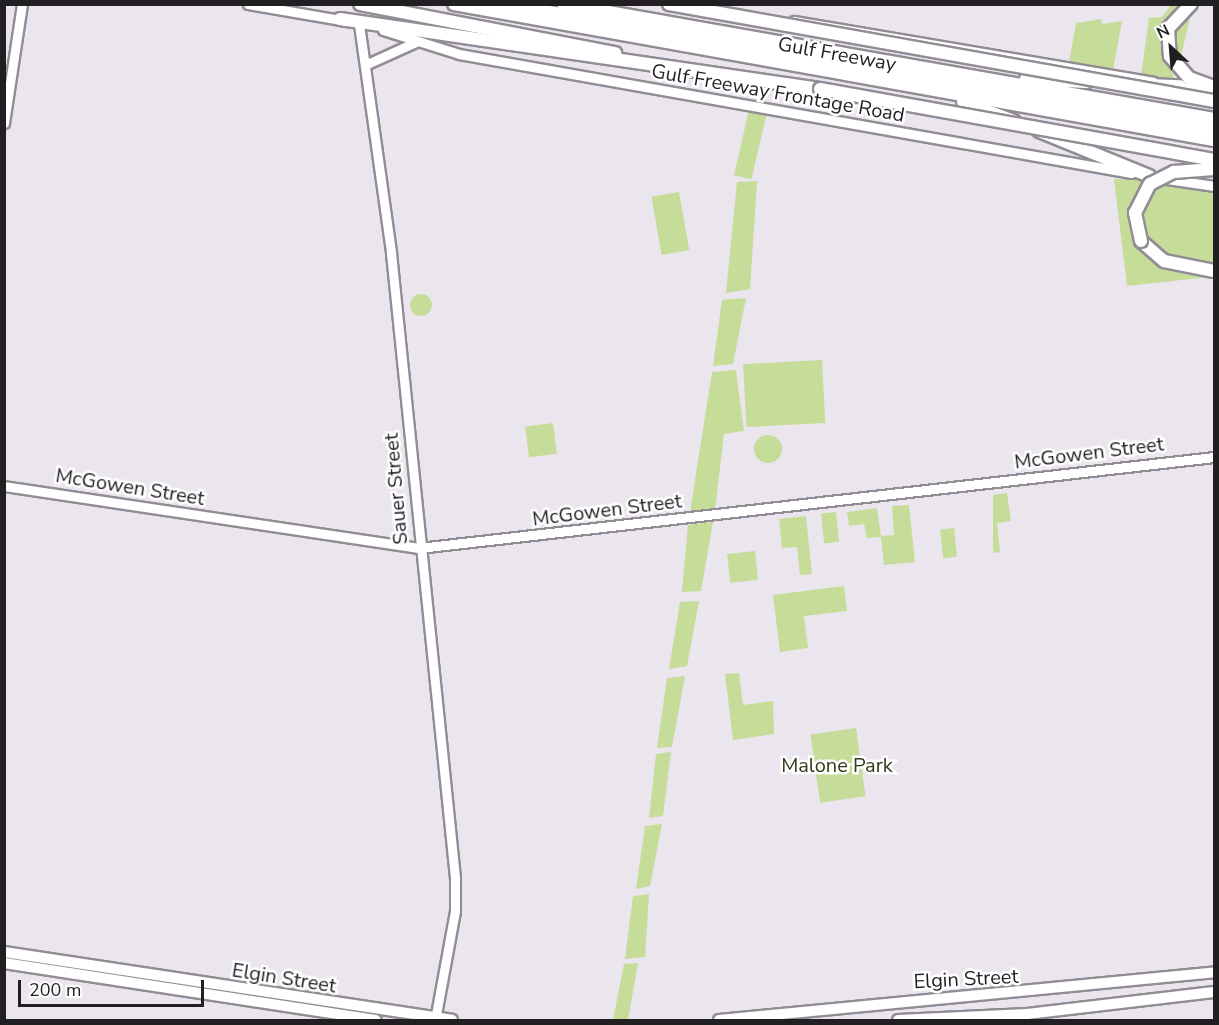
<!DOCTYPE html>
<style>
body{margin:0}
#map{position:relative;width:1219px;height:1025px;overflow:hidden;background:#ebe5ee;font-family:"Nunito Sans",sans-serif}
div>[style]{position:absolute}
.green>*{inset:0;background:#c5dd99;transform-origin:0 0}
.round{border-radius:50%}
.roads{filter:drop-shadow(2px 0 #928d95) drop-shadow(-2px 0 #928d95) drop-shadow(0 2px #928d95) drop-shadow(0 -2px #928d95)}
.secondary>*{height:9px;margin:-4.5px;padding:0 4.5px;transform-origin:4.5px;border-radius:4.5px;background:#fff}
.primary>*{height:10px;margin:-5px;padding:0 5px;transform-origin:5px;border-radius:5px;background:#fff}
.highway>*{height:12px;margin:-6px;padding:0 6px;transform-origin:6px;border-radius:6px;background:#fff}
.bridges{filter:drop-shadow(2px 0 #928d95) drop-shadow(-2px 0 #928d95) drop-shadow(0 2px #928d95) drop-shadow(0 -2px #928d95)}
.highway-bridge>*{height:12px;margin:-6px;padding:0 6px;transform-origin:6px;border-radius:6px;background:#fff}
span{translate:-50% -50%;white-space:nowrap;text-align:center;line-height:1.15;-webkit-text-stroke:5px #fff;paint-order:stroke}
.street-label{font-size:20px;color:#211f22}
.park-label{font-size:20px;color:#2f3a17}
.frame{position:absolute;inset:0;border:6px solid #211f22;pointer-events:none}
.north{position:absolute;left:1141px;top:18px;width:60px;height:60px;-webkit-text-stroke:4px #fff;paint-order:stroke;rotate:334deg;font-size:16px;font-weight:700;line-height:24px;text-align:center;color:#211f22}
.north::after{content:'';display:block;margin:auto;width:21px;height:27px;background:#211f22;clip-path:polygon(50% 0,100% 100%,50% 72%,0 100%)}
.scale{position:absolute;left:18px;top:980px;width:186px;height:27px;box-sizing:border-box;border:3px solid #211f22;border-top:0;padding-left:8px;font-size:18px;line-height:21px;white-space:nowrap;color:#211f22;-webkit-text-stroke:4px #fff;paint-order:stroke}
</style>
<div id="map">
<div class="green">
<i style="clip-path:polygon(1171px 5px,1179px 5px,1168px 18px,1161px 42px,1175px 81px,1141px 75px,1149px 18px,1162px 17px)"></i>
<i style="clip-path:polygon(1192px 10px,1179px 64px,1171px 34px)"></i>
<i style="clip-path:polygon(1101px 19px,1102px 24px,1122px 21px,1113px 70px,1069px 62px,1076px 23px)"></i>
<i style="left:749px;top:110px;width:18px;height:67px;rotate:13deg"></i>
<i style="clip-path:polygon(1114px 179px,1148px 180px,1131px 211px,1133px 235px,1145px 253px,1159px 263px,1209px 277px,1127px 286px)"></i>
<i style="clip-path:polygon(757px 181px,750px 289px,726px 293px,737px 182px)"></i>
<i style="clip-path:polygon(1158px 183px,1214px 193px,1214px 266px,1172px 260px,1155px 251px,1139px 227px,1143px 198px)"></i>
<i style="left:679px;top:192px;width:59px;height:28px;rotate:80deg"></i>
<i class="round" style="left:410px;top:294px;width:22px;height:22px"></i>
<i style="clip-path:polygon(746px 298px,733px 364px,713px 366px,722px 300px)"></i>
<i style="left:822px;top:360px;width:63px;height:79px;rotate:87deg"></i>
<i style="clip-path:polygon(736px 370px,744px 431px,724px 434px,715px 510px,690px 512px,712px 372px)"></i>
<i style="left:553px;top:423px;width:31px;height:28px;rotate:83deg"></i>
<i class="round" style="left:754px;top:435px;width:28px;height:28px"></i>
<i style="clip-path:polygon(1007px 493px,1011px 521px,997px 523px,1000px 552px,993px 553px,993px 495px)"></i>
<i style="clip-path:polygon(909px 505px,915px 562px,884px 565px,881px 537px,867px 538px,864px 524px,849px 526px,847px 512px,877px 508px,881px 536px,894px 535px,892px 506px)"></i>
<i style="left:836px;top:512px;width:30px;height:15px;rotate:84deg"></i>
<i style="clip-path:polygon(806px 516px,812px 574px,800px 575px,797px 547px,782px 548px,779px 519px)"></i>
<i style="clip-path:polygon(713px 522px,701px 591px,682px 592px,688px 525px)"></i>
<i style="left:954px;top:528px;width:29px;height:14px;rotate:84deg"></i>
<i style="left:755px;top:551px;width:29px;height:28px;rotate:84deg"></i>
<i style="clip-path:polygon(844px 586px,847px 611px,804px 616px,808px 648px,780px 652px,773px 595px)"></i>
<i style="clip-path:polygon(699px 601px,687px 666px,669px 669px,680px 602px)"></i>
<i style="clip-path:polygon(739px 673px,743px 705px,773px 701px,774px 734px,733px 740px,725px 674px)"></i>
<i style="clip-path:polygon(685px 676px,672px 747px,657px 748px,667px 678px)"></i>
<i style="left:856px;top:728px;width:69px;height:46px;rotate:82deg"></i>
<i style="clip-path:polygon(671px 752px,663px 816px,649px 818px,656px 754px)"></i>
<i style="clip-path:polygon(662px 824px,650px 886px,636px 889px,645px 826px)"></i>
<i style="clip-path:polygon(649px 894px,645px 957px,625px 959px,633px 896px)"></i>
<i style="clip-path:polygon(638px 963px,628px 1020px,613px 1020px,624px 964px)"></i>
</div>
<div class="roads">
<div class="secondary">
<i style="left:248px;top:4px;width:99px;rotate:9.8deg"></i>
<i style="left:794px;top:21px;width:364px;rotate:9.6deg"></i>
<i style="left:359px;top:24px;width:231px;rotate:82deg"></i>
<i style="left:391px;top:253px;width:628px;rotate:84.15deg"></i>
<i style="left:455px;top:878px;width:33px;rotate:90deg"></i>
<i style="left:455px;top:911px;width:111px;rotate:100.4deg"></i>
<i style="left:383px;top:30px;width:80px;rotate:17.5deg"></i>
<i style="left:459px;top:54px;width:683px;rotate:10.03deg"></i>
<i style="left:365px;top:65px;width:56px;rotate:-24.3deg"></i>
<i style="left:1176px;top:86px;width:39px;rotate:10deg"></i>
<i style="left:4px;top:123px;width:120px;rotate:-81.4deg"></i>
<i style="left:1160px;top:178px;width:55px;rotate:8.4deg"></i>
<i style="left:4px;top:486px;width:420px;rotate:8.5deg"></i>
<i style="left:419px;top:548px;width:800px;rotate:-6.53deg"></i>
</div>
<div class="primary">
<i style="left:4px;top:952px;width:453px;rotate:8.6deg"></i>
<i style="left:4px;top:963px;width:376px;rotate:8.7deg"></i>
<i style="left:719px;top:1020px;width:497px;rotate:-5.5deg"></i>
<i style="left:898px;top:1020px;width:129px;rotate:-2.7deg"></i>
<i style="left:1027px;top:1014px;width:188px;rotate:-6.7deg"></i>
</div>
<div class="highway">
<i style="left:360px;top:4px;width:260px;rotate:10.9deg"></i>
<i style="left:454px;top:4px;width:772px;rotate:10.15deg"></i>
<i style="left:504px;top:4px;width:721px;rotate:10.06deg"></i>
<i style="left:563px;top:4px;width:661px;rotate:10.02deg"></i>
<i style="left:1191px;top:4px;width:34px;rotate:133deg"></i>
<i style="left:1168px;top:29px;width:27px;rotate:86deg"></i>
<i style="left:1170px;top:56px;width:29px;rotate:49deg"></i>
<i style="left:1189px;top:78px;width:27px;rotate:20deg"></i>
<i style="left:340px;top:19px;width:485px;rotate:8.3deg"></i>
<i style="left:1026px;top:79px;width:60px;rotate:2.9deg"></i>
<i style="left:1146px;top:85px;width:34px;rotate:2deg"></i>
<i style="left:963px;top:102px;width:54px;rotate:20.4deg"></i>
<i style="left:1039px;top:131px;width:119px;rotate:22.2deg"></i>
<i style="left:1141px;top:241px;width:30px;rotate:41deg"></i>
<i style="left:1164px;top:261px;width:51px;rotate:11.3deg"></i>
</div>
</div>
<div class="bridges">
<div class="highway-bridge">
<i style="left:669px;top:4px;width:554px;rotate:10.09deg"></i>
<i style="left:820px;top:89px;width:400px;rotate:10.2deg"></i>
<i style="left:1141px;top:241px;width:29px;rotate:-102deg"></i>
<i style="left:1135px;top:213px;width:33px;rotate:-63deg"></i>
<i style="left:1150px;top:184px;width:27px;rotate:-27deg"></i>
<i style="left:1174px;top:172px;width:40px;rotate:-4.3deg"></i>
</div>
</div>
<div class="street-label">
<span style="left:837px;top:54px;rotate:10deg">Gulf Freeway</span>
<span style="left:778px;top:93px;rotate:10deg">Gulf Freeway Frontage Road</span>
<span style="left:1089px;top:453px;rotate:-7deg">McGowen Street</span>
<span style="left:130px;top:487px;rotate:9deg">McGowen Street</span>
<span style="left:396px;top:489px;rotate:-95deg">Sauer Street</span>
<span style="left:607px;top:510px;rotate:-7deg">McGowen Street</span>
<span style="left:284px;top:978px;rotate:9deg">Elgin Street</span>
<span style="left:966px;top:979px;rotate:-3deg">Elgin Street</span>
</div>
<div class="park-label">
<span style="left:837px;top:765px">Malone Park</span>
</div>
<div class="frame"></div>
<div class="north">N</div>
<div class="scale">200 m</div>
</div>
